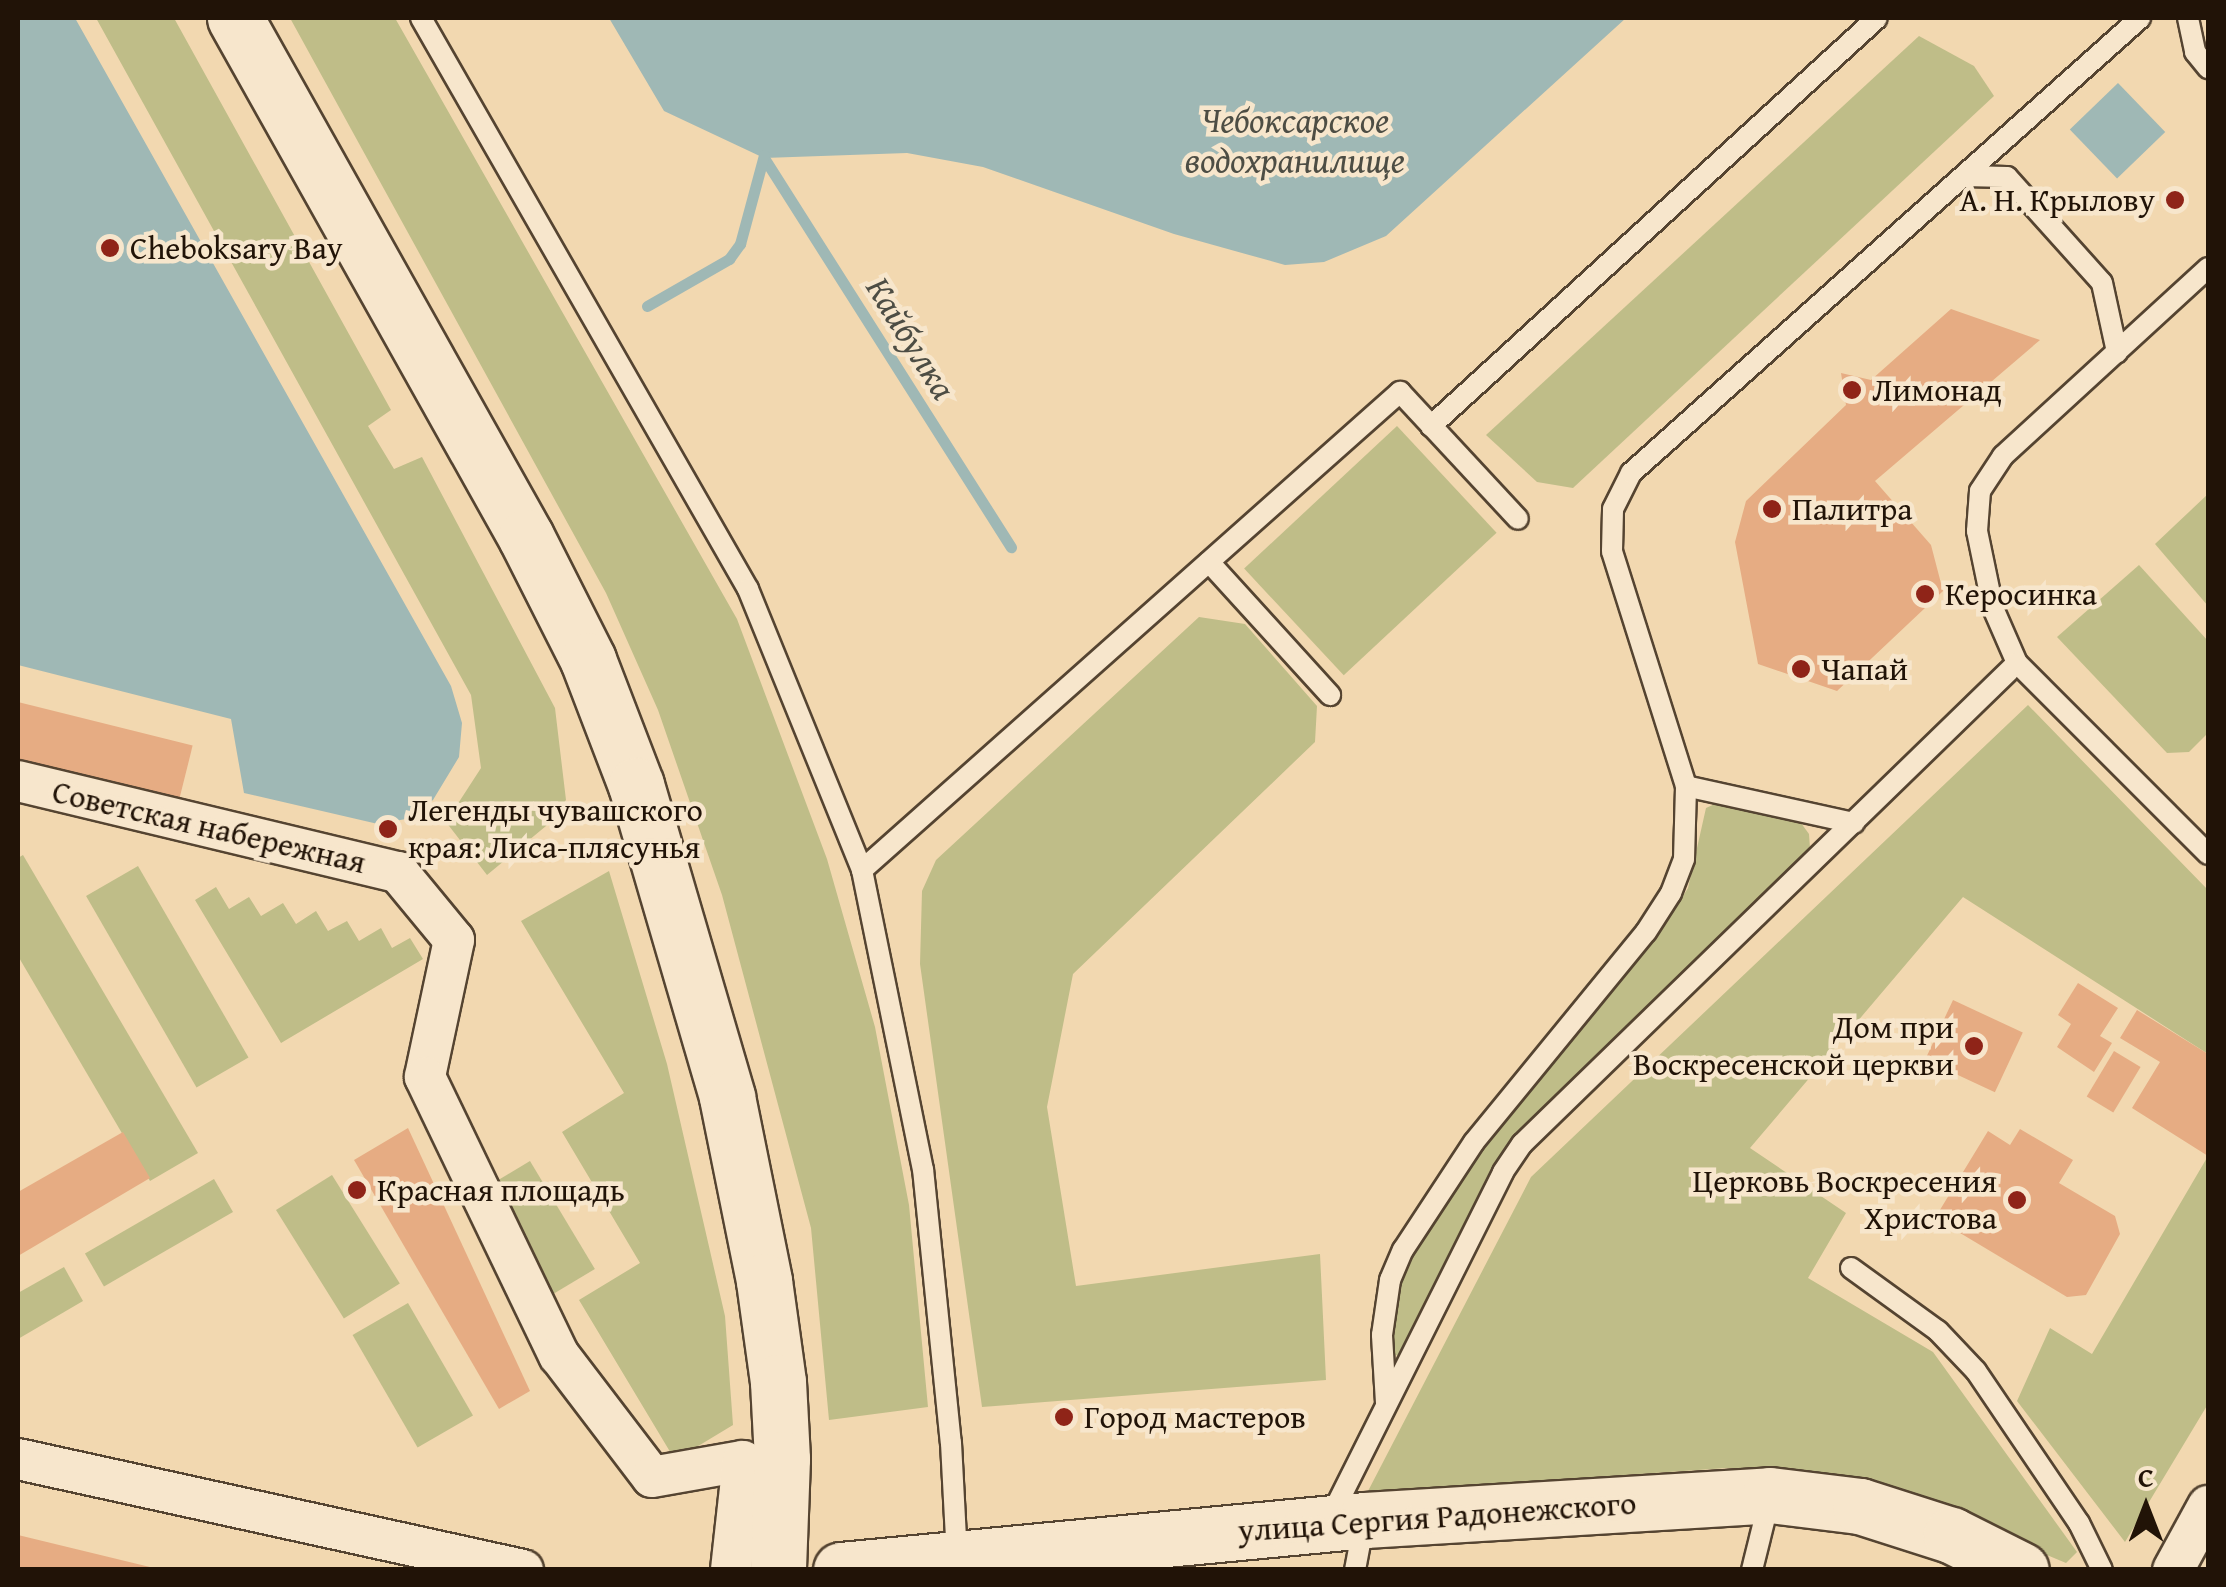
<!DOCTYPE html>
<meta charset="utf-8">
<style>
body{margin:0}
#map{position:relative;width:2226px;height:1587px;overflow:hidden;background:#f2d8b0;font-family:"Gentium Book Plus",serif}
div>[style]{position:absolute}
.green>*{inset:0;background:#bfbd88;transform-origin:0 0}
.water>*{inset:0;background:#9fb8b5;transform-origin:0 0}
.stream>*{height:11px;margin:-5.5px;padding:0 5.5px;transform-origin:5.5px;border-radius:5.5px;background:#9fb8b5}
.building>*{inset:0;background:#e6ac83;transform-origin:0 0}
.roads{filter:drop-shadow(2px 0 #554431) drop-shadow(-2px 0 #554431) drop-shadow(0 2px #554431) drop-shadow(0 -2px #554431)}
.lane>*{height:20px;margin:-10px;padding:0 10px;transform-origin:10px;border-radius:10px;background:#f7e6cc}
.street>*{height:40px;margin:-20px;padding:0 20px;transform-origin:20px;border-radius:20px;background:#f7e6cc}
.secondary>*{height:55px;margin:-27.5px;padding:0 27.5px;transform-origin:27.5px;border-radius:27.5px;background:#f7e6cc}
.dots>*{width:28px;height:28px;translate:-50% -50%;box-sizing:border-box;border:5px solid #f7e6cc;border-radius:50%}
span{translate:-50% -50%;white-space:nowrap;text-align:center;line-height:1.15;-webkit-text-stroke:9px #f7e6cc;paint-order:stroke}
.poi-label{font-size:32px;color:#211307}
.right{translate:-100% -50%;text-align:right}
.left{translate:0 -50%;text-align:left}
.street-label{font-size:32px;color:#211307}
.water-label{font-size:35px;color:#4d4d44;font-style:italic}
.frame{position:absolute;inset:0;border:20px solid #211307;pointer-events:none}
.north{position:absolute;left:2096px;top:1457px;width:100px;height:100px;-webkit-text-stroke:8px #f7e6cc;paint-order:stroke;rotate:0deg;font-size:28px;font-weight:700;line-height:40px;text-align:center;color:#211307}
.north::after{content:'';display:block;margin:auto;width:35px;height:45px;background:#211307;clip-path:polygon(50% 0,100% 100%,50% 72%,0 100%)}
</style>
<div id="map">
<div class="green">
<i style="clip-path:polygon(96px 18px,174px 18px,391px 410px,368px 426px,394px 469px,422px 457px,555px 708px,566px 800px,546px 826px,487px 875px,446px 822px,481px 768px,471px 695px)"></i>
<i style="clip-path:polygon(290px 18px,395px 18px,737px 619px,827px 859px,875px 1027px,909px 1205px,928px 1407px,829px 1420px,811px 1228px,722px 895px,658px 710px,606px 593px)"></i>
<i style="clip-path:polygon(1919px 36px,1974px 66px,1994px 96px,1573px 488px,1537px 482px,1486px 435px)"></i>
<i style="left:1397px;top:426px;width:146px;height:209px;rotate:47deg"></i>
<i style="clip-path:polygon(2208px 494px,2208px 606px,2155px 544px)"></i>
<i style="clip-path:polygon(2139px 565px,2208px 641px,2208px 733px,2189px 752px,2167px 753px,2057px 637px)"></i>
<i style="clip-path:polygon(1199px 617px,1245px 624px,1317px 706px,1315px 742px,1073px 974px,1047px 1107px,1076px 1286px,1320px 1254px,1326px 1380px,982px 1407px,920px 964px,922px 891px,936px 860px)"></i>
<i style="clip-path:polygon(2028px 705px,2208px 890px,2208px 1054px,1963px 897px,1750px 1148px,1846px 1213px,1808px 1278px,1933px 1352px,2077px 1552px,2066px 1563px,1878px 1484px,1727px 1468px,1367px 1493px,1531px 1177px)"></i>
<i style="clip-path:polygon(1717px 803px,1801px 823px,1809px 834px,1810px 848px,1795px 871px,1521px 1136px,1404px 1353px,1394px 1356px,1387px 1349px,1401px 1275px,1449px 1192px,1495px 1131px,1656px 939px,1688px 888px,1706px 808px)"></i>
<i style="clip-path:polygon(23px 855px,198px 1153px,150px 1181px,18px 956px,18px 858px)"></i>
<i style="left:138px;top:866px;width:221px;height:60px;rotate:60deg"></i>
<i style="clip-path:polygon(609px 871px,667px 1064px,725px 1316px,733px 1425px,675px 1460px,579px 1300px,640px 1263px,562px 1132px,624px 1093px,521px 921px)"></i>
<i style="clip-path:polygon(216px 887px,229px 909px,249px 897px,261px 916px,283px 903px,296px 924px,316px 911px,328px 931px,347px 921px,359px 941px,381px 928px,392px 948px,410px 938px,423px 959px,281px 1043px,195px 900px)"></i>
<i style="clip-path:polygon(2208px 1156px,2208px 1404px,2125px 1542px,2017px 1401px,2050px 1328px,2092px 1354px)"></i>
<i style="left:530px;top:1161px;width:126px;height:55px;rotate:59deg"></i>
<i style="left:332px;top:1175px;width:128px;height:66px;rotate:58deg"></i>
<i style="left:214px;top:1179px;width:38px;height:149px;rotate:60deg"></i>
<i style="clip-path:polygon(64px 1267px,83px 1301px,18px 1339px,18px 1293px)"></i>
<i style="left:408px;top:1303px;width:130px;height:64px;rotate:60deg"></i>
</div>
<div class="water">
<i style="clip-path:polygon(18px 18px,75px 18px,451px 686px,462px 723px,459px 757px,433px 800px,406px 819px,378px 824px,244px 793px,231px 719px,18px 665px)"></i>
<i style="clip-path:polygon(609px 18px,1626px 18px,1386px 236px,1324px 262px,1285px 265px,1174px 234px,983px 167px,907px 153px,764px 158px,664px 111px)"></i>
<i style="left:2118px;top:83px;width:68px;height:67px;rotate:46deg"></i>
</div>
<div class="stream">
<i style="left:764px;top:158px;width:461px;rotate:57.6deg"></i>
<i style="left:647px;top:306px;width:95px;rotate:-29.8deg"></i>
<i style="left:729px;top:259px;width:19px;rotate:-54deg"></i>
<i style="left:740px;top:244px;width:92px;rotate:-74.9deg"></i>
</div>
<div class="building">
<i style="clip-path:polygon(1951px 309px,2040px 340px,1875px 481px,1931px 545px,1943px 591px,1837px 691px,1758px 664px,1735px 542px,1746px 501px,1846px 405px,1841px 373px,1871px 380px)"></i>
<i style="left:18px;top:702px;width:180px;height:58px;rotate:14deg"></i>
<i style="clip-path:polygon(2078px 983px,2118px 1008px,2100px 1036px,2112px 1043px,2094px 1072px,2057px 1047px,2071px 1024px,2058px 1015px)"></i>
<i style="left:1953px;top:1000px;width:77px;height:66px;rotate:25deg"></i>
<i style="clip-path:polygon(2137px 1010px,2208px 1054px,2208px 1156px,2132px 1108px,2160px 1062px,2120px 1038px)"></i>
<i style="left:2114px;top:1051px;width:31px;height:53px;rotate:31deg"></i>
<i style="clip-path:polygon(408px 1128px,530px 1391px,499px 1409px,354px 1160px)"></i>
<i style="clip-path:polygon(2020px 1129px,2073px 1160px,2059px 1183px,2115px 1216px,2120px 1234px,2086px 1295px,2067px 1297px,1935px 1218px,1988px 1131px,2010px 1145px)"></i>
<i style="clip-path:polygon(123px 1132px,150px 1178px,18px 1256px,18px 1192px)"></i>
<i style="clip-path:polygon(18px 1535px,154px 1568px,154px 1570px,18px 1570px)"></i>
</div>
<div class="roads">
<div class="lane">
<i style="left:421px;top:18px;width:658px;rotate:60.2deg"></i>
<i style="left:748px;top:589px;width:303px;rotate:67.9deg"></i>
<i style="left:862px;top:870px;width:305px;rotate:78.5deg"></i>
<i style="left:923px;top:1169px;width:275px;rotate:84.2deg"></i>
<i style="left:951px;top:1443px;width:113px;rotate:87deg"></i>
<i style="left:2188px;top:18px;width:35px;rotate:78deg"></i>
<i style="left:2195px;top:52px;width:21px;rotate:51deg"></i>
<i style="left:1964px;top:176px;width:43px;rotate:1.3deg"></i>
<i style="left:2007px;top:177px;width:142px;rotate:48.1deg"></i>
<i style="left:2102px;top:283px;width:71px;rotate:77.7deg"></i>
<i style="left:2208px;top:268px;width:278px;rotate:137.5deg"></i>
<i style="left:2003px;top:456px;width:42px;rotate:123.3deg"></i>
<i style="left:1980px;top:491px;width:40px;rotate:94.3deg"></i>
<i style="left:1977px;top:531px;width:79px;rotate:78.3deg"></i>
<i style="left:1993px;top:608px;width:60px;rotate:66.4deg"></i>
<i style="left:2017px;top:663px;width:270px;rotate:45deg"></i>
<i style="left:1431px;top:426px;width:604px;rotate:-42.45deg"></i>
<i style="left:1209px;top:562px;width:180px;rotate:47.7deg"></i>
<i style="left:1854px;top:823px;width:172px;rotate:-167.6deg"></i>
<i style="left:1686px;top:786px;width:246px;rotate:-107.5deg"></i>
<i style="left:1612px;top:551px;width:42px;rotate:-88.6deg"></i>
<i style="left:1613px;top:509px;width:40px;rotate:-63.4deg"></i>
<i style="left:1631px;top:473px;width:683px;rotate:-41.79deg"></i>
<i style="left:862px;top:870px;width:720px;rotate:-41.62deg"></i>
<i style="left:1400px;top:392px;width:173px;rotate:47.1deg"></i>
<i style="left:1851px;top:1268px;width:107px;rotate:35.9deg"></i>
<i style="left:1938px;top:1331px;width:55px;rotate:46.5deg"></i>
<i style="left:1976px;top:1371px;width:184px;rotate:55.9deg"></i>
<i style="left:2079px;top:1523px;width:52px;rotate:63.9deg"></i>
<i style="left:1386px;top:1403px;width:68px;rotate:-93.4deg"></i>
<i style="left:1382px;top:1335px;width:56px;rotate:-81.7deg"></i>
<i style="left:1390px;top:1280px;width:33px;rotate:-67deg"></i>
<i style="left:1403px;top:1250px;width:129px;rotate:-56.7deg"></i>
<i style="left:1474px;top:1142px;width:271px;rotate:-50.7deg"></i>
<i style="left:1646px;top:932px;width:46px;rotate:-57.3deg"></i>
<i style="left:1671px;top:893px;width:36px;rotate:-69deg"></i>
<i style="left:1684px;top:859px;width:73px;rotate:-88.4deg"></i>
<i style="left:1329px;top:1520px;width:389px;rotate:-63.4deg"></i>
<i style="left:1503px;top:1172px;width:34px;rotate:-56deg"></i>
<i style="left:1522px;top:1144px;width:690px;rotate:-44.18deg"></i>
<i style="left:1355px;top:1570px;width:49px;rotate:-79.4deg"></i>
<i style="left:1752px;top:1570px;width:75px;rotate:-76.1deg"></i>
</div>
<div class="street">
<i style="left:18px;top:781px;width:391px;rotate:13.5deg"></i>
<i style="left:398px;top:872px;width:88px;rotate:50.5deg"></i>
<i style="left:454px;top:940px;width:140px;rotate:102deg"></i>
<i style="left:425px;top:1077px;width:309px;rotate:64.3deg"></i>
<i style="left:559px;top:1355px;width:153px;rotate:52.7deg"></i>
<i style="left:652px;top:1477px;width:92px;rotate:-10deg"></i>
<i style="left:743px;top:1461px;width:110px;rotate:96.3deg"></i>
<i style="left:18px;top:1459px;width:517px;rotate:12.4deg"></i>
<i style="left:2173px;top:1570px;width:73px;rotate:-61.3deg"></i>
</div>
<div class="secondary">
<i style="left:235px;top:18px;width:595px;rotate:60.72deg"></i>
<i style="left:526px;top:537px;width:138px;rotate:63.2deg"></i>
<i style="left:588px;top:660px;width:134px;rotate:69deg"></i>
<i style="left:636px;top:785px;width:325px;rotate:73.7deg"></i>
<i style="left:727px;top:1097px;width:188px;rotate:78.6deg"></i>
<i style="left:764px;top:1281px;width:102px;rotate:82.1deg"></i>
<i style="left:778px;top:1382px;width:77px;rotate:87deg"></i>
<i style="left:782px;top:1459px;width:111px;rotate:92.1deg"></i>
<i style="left:841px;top:1570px;width:526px;rotate:-5.45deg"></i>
<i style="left:1365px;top:1520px;width:406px;rotate:-3.5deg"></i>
<i style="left:1770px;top:1495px;width:91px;rotate:7deg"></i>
<i style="left:1860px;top:1506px;width:96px;rotate:17.7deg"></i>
<i style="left:1951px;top:1535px;width:78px;rotate:26.6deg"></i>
</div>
</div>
<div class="dots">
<i style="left:2175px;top:200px;background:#8f2418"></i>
<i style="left:110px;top:248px;background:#8f2418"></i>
<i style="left:1852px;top:390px;background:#8f2418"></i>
<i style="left:1772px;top:509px;background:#8f2418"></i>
<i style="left:1925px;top:594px;background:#8f2418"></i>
<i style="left:1801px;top:669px;background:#8f2418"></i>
<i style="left:388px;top:829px;background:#8f2418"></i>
<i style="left:1974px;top:1046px;background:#8f2418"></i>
<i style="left:357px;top:1190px;background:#8f2418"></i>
<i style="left:2017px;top:1200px;background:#8f2418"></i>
<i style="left:1064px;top:1417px;background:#8f2418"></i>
</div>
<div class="poi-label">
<span class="right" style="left:2155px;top:200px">А. Н. Крылову</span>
<span class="left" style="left:130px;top:248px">Cheboksary Bay</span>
<span class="left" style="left:1872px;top:390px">Лимонад</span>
<span class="left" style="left:1792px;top:509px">Палитра</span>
<span class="left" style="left:1945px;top:594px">Керосинка</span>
<span class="left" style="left:1821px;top:669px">Чапай</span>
<span class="left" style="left:408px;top:829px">Легенды чувашского<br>края: Лиса-плясунья</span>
<span class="right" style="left:1954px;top:1046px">Дом при<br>Воскресенской церкви</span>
<span class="right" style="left:1997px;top:1200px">Церковь Воскресения<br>Христова</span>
<span class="left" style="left:377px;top:1190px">Красная площадь</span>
<span class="left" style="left:1084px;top:1417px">Город мастеров</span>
</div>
<div class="street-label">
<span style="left:209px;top:827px;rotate:13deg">Советская набережная</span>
<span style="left:1437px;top:1517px;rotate:-4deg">улица Сергия Радонежского</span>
</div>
<div class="water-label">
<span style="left:1295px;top:140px">Чебоксарское<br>водохранилище</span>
<span style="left:911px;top:338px;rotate:58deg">Кайбулка</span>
</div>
<div class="frame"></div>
<div class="north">С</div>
</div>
